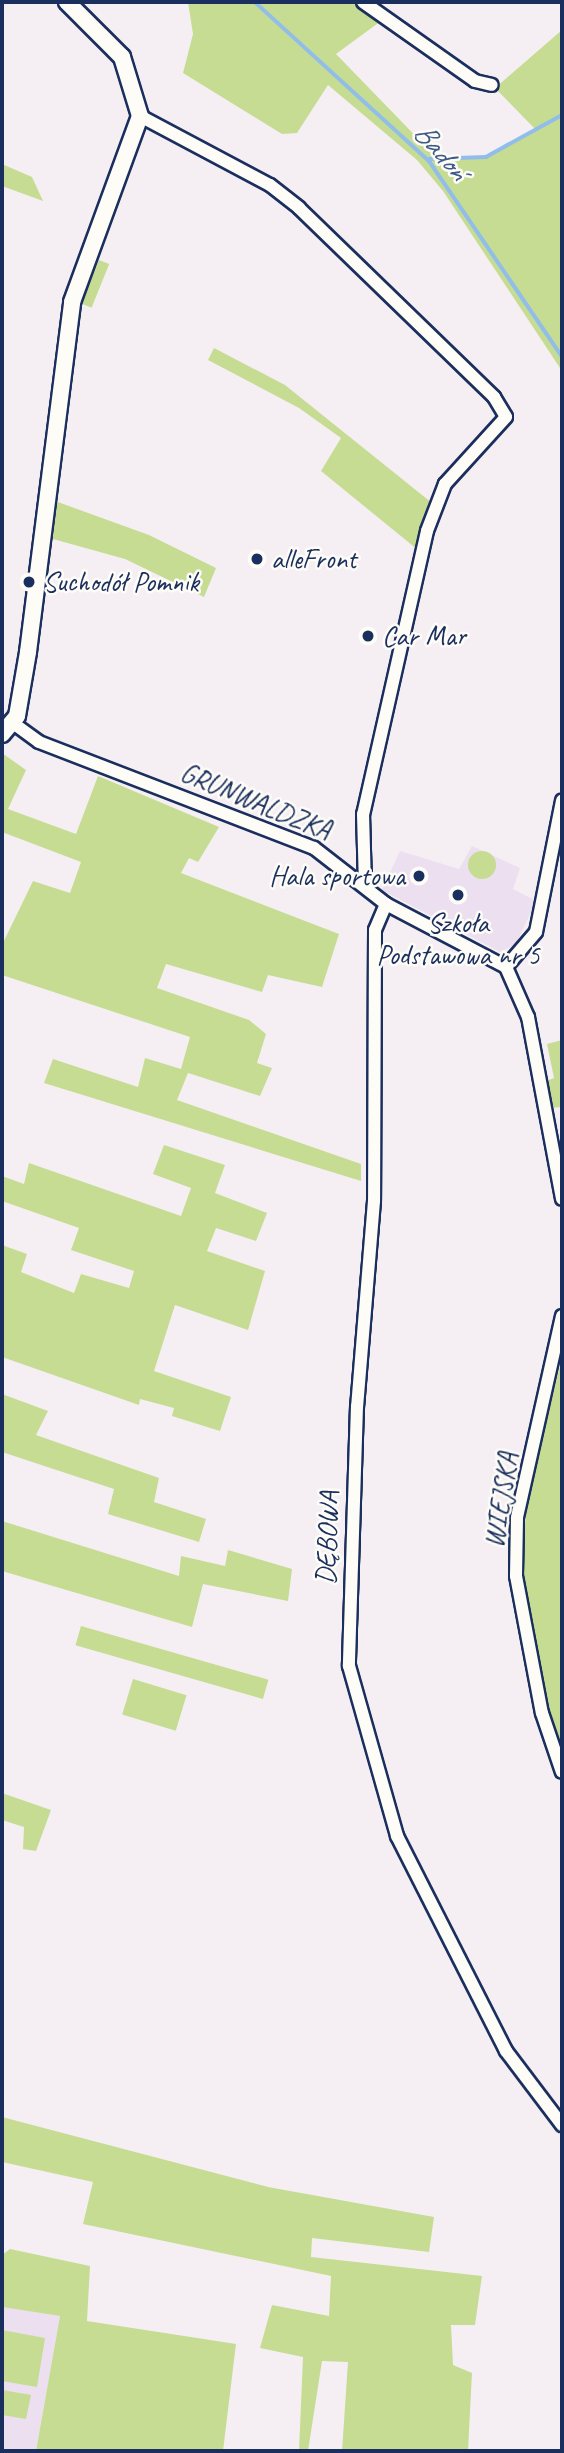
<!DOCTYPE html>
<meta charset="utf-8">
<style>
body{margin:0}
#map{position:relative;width:564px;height:2453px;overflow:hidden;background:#f5eff4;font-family:Caveat,sans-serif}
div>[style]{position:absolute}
.built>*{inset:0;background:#ebdff0}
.green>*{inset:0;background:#c6dc92;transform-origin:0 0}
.round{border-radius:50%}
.stream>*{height:3.5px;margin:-1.75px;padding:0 1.75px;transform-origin:1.75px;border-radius:1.75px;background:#91bdea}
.roads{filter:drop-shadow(2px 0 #1b2f5e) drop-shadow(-2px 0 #1b2f5e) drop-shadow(0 2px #1b2f5e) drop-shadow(0 -2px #1b2f5e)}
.minor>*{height:12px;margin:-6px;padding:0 6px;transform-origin:6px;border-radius:6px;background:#fdfcf7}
.tertiary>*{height:16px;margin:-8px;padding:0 8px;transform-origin:8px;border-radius:8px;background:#fdfcf7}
.dots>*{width:19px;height:19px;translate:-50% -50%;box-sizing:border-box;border:4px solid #fdfcf7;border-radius:50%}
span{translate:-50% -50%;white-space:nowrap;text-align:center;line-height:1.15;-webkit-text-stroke:5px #fdfcf7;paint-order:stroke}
.poi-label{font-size:28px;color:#1b2f5e}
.left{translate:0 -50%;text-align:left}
.right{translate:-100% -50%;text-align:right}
.street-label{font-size:28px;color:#1b2f5e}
.water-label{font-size:30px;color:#3e5a88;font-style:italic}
.frame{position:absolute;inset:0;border:4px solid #1b2f5e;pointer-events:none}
</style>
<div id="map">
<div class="built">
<i style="clip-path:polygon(472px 846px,520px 868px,513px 889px,536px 901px,516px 944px,500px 952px,382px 890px,400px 851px,459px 869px)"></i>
<i style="clip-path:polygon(2px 2307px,60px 2316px,36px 2451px,2px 2451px)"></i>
</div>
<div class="green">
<i style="clip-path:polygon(188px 2px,355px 2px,381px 21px,336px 54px,434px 155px,486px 157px,536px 130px,495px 88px,562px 30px,562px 371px,443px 191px,417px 160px,328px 85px,297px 133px,282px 134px,183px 73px,193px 34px)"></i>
<i style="clip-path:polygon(2px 164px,32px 177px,43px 201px,2px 186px)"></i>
<i style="left:99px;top:260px;width:11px;height:47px;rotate:22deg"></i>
<i style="clip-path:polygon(214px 348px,285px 385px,432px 503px,418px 550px,321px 471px,341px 438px,299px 408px,208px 360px)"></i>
<i style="clip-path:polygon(55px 501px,149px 535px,216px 568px,204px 597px,125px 559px,53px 539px)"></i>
<i style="clip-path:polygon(2px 753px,26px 770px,8px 809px,76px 834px,98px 776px,219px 827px,198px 862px,189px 858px,181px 873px,339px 934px,322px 987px,268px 975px,262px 992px,166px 964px,157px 988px,249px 1020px,266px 1034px,257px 1063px,272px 1068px,260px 1096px,188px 1073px,177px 1100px,361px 1164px,361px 1181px,44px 1083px,53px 1059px,138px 1087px,145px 1058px,181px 1069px,190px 1037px,2px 975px,2px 945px,33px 881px,70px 893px,81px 862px,2px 832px)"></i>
<i class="round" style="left:468px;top:851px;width:28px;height:28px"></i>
<i style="clip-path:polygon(562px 1040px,562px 1107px,550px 1108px,544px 1082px,554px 1078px,547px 1044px)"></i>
<i style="clip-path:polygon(164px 1145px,225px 1165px,215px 1193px,267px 1213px,256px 1241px,216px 1228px,207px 1251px,265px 1271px,248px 1330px,175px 1305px,154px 1371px,231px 1397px,220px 1431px,172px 1416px,174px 1408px,140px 1399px,139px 1405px,2px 1357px,2px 1245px,27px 1254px,21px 1272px,74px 1293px,81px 1274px,129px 1288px,134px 1271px,71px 1250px,79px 1228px,2px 1201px,2px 1176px,24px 1184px,29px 1163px,181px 1216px,191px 1188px,153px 1174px)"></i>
<i style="clip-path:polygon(562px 1358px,562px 1757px,543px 1700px,521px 1560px,528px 1496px)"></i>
<i style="clip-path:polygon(2px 1394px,48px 1411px,36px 1435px,159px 1478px,154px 1502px,206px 1519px,199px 1542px,108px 1514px,114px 1489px,2px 1452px)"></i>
<i style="clip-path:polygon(2px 1521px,179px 1576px,181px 1556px,225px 1566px,228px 1550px,292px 1569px,288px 1601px,203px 1584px,192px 1627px,2px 1571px)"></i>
<i style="left:81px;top:1626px;width:195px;height:20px;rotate:16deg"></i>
<i style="left:133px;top:1679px;width:56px;height:37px;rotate:17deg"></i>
<i style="clip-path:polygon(2px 1793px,51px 1810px,36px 1851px,23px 1849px,24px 1827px,2px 1820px)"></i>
<i style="clip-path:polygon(2px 2117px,268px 2187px,434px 2217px,429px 2252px,312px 2238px,311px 2257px,482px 2276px,475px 2325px,451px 2325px,453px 2365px,472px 2373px,468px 2451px,342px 2451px,348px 2362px,322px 2361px,308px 2451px,299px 2451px,303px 2357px,260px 2348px,272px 2305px,329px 2316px,331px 2276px,83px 2224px,93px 2182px,2px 2162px)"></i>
<i style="clip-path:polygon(10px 2249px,90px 2266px,87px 2321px,236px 2344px,223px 2451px,36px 2451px,60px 2316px,2px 2307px,2px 2255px)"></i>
<i style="clip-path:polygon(2px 2330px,45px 2338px,37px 2387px,2px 2381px)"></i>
<i style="clip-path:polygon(2px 2390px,31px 2395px,26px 2419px,2px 2415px)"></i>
</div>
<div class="stream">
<i style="left:255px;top:2px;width:237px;rotate:42.4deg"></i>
<i style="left:430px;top:162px;width:235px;rotate:55.8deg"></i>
<i style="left:429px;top:159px;width:57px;rotate:-2deg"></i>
<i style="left:486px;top:157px;width:87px;rotate:-28.9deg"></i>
</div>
<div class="roads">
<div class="minor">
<i style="left:363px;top:2px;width:137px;rotate:35.2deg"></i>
<i style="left:475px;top:81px;width:17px;rotate:13deg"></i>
<i style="left:140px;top:116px;width:147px;rotate:28deg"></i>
<i style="left:270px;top:185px;width:37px;rotate:38deg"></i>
<i style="left:299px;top:208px;width:272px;rotate:44.1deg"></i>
<i style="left:494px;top:397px;width:23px;rotate:59deg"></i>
<i style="left:506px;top:417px;width:91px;rotate:132.3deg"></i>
<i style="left:445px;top:484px;width:50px;rotate:111deg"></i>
<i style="left:427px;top:531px;width:290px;rotate:102.7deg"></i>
<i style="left:363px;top:814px;width:70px;rotate:88.4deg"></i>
<i style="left:13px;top:723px;width:32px;rotate:36deg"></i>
<i style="left:39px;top:742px;width:295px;rotate:21.1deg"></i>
<i style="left:314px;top:848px;width:91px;rotate:37.9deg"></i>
<i style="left:386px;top:904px;width:136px;rotate:27.7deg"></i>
<i style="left:506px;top:967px;width:55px;rotate:66.3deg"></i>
<i style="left:528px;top:1017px;width:185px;rotate:79.4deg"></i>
<i style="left:386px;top:904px;width:28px;rotate:113deg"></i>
<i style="left:375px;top:930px;width:271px;rotate:90.2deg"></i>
<i style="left:374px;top:1201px;width:206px;rotate:94.7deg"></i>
<i style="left:357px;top:1406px;width:260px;rotate:91.8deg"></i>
<i style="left:349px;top:1666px;width:177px;rotate:74.2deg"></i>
<i style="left:397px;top:1836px;width:241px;rotate:63.1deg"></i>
<i style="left:506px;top:2051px;width:93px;rotate:52.9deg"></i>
<i style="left:506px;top:967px;width:46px;rotate:-49.4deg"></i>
<i style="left:536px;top:932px;width:134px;rotate:-78.8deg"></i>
<i style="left:562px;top:1316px;width:207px;rotate:102.6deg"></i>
<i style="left:517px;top:1518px;width:58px;rotate:91deg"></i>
<i style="left:516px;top:1576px;width:139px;rotate:79.3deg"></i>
<i style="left:542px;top:1713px;width:62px;rotate:71.3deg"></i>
</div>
<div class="tertiary">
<i style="left:2px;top:734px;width:23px;rotate:-50deg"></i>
<i style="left:17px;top:716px;width:65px;rotate:-80.2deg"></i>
<i style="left:28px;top:652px;width:353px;rotate:-82.8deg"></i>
<i style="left:72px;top:302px;width:198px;rotate:-69.9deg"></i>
<i style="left:140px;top:116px;width:62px;rotate:-107deg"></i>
<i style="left:122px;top:57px;width:78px;rotate:-135deg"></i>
</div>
</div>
<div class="dots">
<i style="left:257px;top:559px;background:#1b2f5e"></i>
<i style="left:29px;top:582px;background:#1b2f5e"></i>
<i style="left:368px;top:636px;background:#1b2f5e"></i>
<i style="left:419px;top:876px;background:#1b2f5e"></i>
<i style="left:458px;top:895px;background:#1b2f5e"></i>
</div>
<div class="poi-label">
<span class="left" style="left:271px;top:559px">alleFront</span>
<span class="left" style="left:43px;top:582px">Suchodół Pomnik</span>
<span class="left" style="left:382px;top:636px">Car Mar</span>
<span class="right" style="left:405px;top:876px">Hala sportowa</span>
<span style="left:458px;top:939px">Szkoła<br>Podstawowa nr 5</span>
</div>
<div class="street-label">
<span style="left:256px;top:801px;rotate:22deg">GRUNWALDZKA</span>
<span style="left:501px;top:1500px;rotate:-81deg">WIEJSKA</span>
<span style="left:327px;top:1538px;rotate:-88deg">DĘBOWA</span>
</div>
<div class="water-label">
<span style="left:441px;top:151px;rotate:49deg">Badoń</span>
</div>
<div class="frame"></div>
</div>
